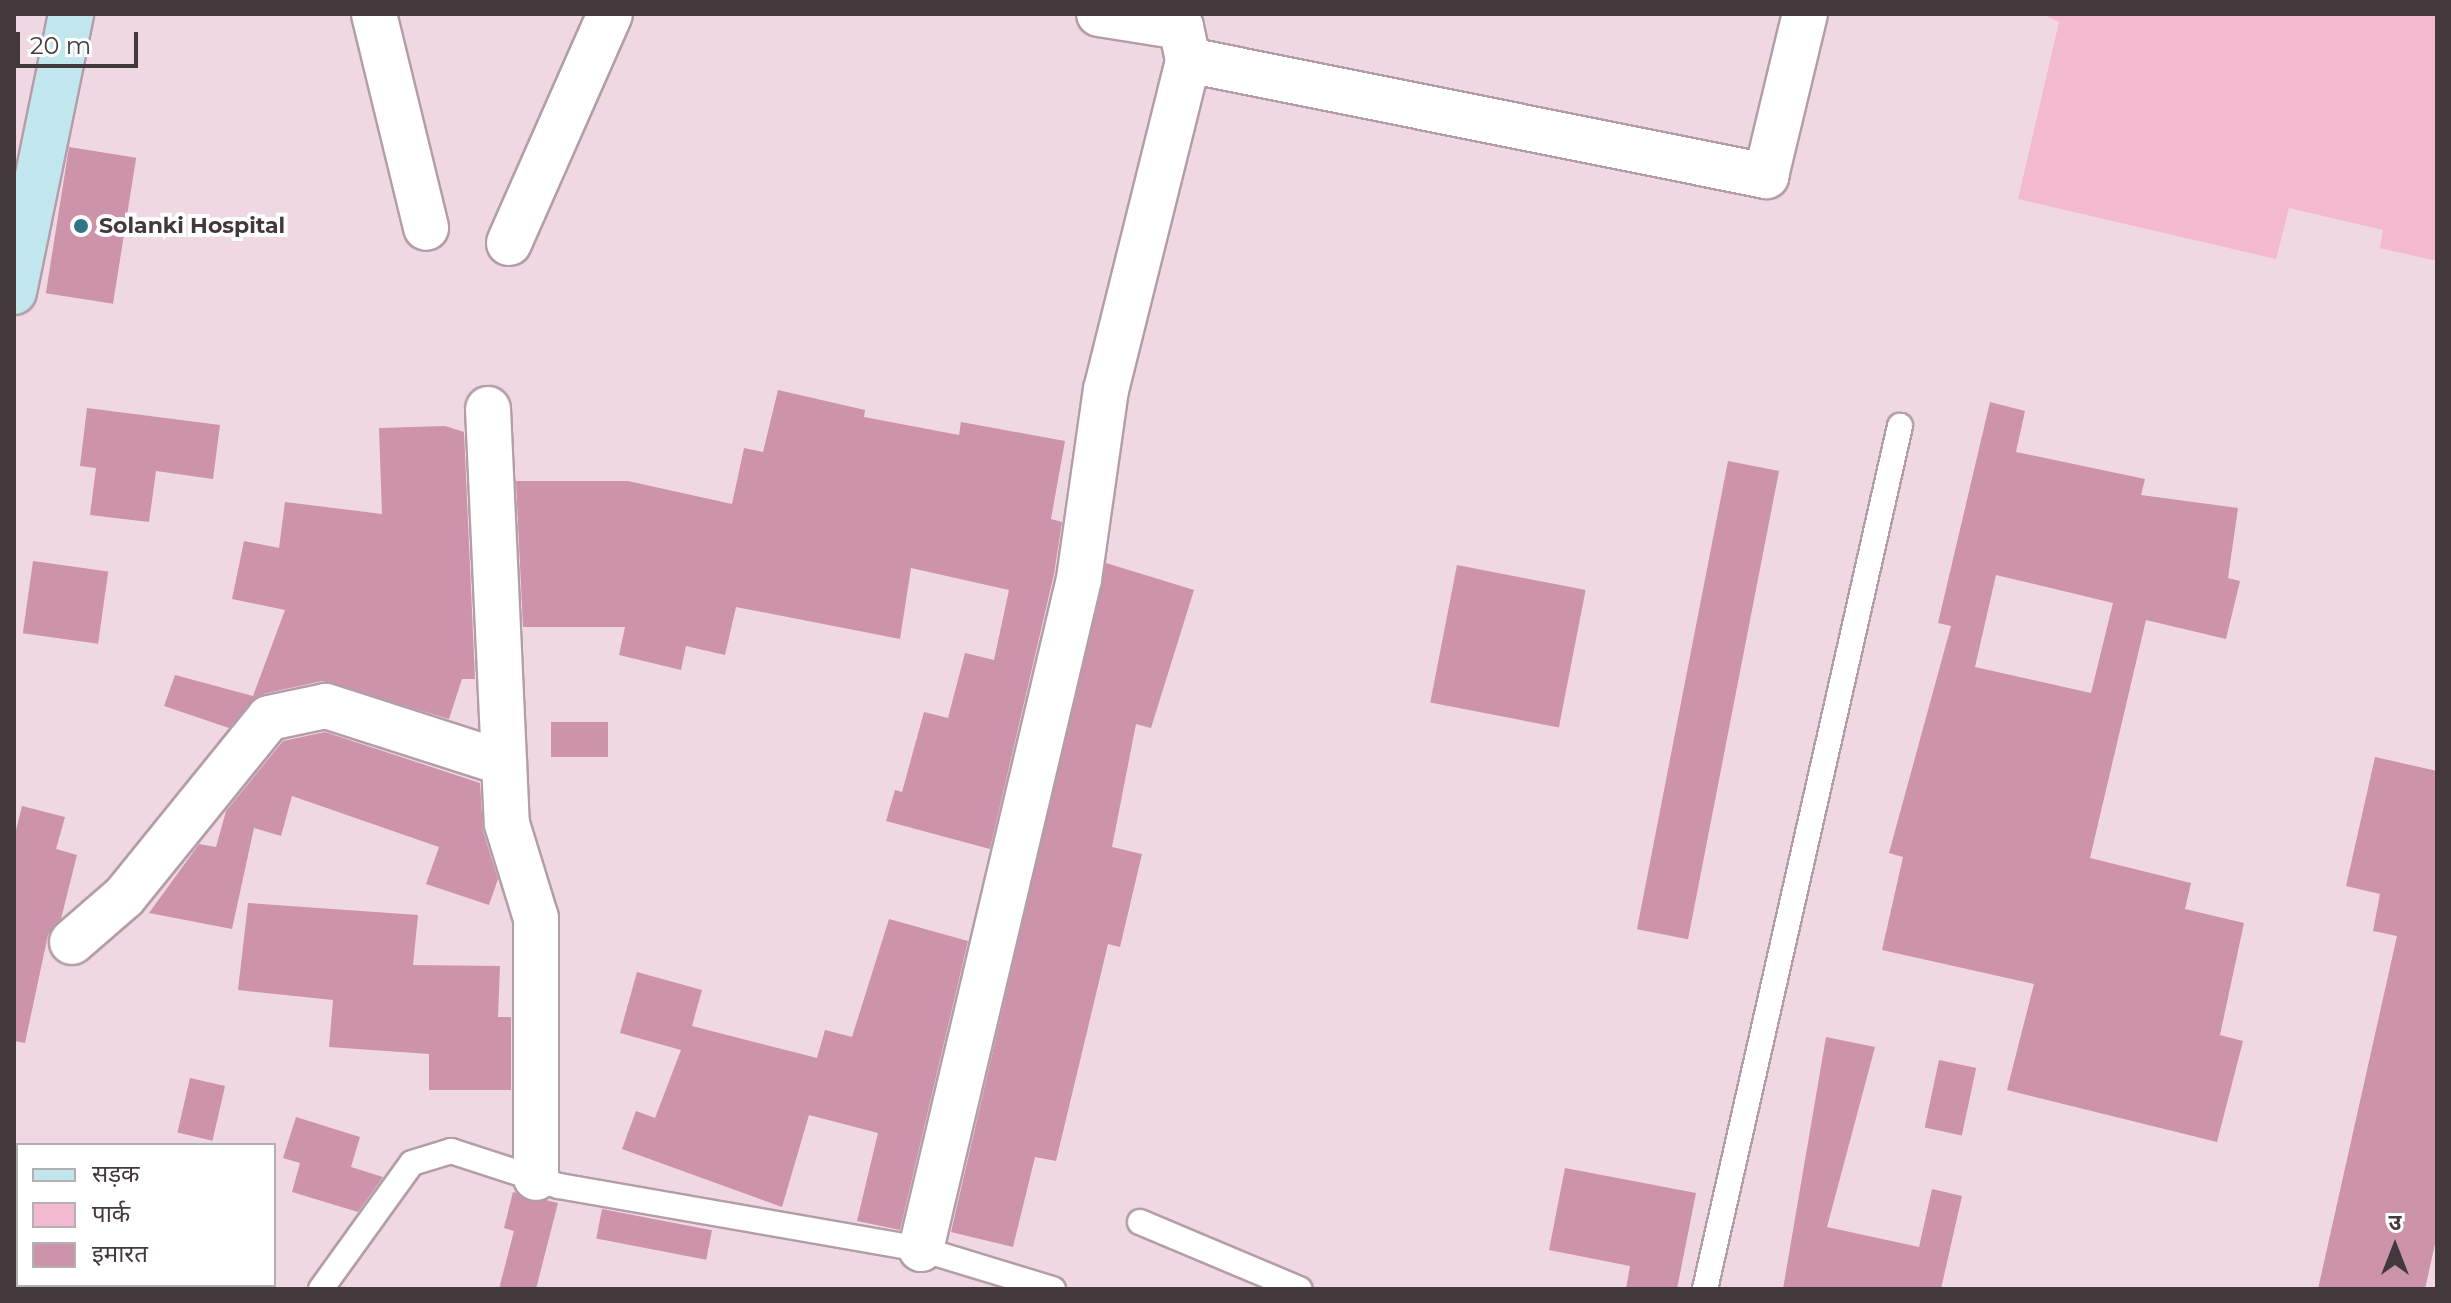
<!DOCTYPE html>
<meta charset="utf-8">
<style>
body{margin:0}
#map{position:relative;width:2451px;height:1303px;overflow:hidden;background:#f0d8e2;font-family:Montserrat,"Noto Sans Devanagari",sans-serif}
div>[style]{position:absolute}
.green>*{inset:0;background:#f2b9d1}
.building>*{inset:0;background:#cc93ab;transform-origin:0 0}
.roads{filter:drop-shadow(2px 0 #b39da6) drop-shadow(-2px 0 #b39da6) drop-shadow(0 2px #b39da6) drop-shadow(0 -2px #b39da6)}
.lane>*{height:24px;margin:-12px;padding:0 12px;transform-origin:12px;border-radius:12px;background:#fff}
.street>*{height:44px;margin:-22px;padding:0 22px;transform-origin:22px;border-radius:22px;background:#fff}
.secondary>*{height:44px;margin:-22px;padding:0 22px;transform-origin:22px;border-radius:22px;background:#c2e6ed}
.dots>*{width:22px;height:22px;translate:-50% -50%;box-sizing:border-box;border:4px solid #fff;border-radius:50%}
span{translate:-50% -50%;white-space:nowrap;text-align:center;line-height:1.15;-webkit-text-stroke:8px #fff;paint-order:stroke}
.poi-label{font-size:22px;color:#43393d;font-weight:700}
.left{translate:0 -50%;text-align:left}
.frame{position:absolute;inset:0;border:16px solid #43393d;pointer-events:none}
.legend{position:absolute;left:16px;top:1143px;width:260px;height:144px;box-sizing:border-box;background:#fff;border:2px solid #b4b0b1;margin:0;padding:10px 14px;list-style:none;font-size:24px;color:#43393d}
.legend li{display:flex;align-items:center;gap:16px;height:40px}
.legend b{width:40px;border:2px solid #b4b0b1}
.north{position:absolute;left:2355px;top:1207px;width:80px;height:80px;-webkit-text-stroke:6px #fff;paint-order:stroke;rotate:0deg;font-size:22px;font-weight:700;line-height:32px;text-align:center;color:#43393d}
.north::after{content:'';display:block;margin:auto;width:28px;height:36px;background:#43393d;clip-path:polygon(50% 0,100% 100%,50% 72%,0 100%)}
.scale{position:absolute;left:16px;top:32px;width:122px;height:36px;box-sizing:border-box;border:4px solid #43393d;border-top:0;padding-left:10px;font-size:24px;line-height:28px;white-space:nowrap;color:#43393d;-webkit-text-stroke:6px #fff;paint-order:stroke}
</style>
<div id="map">
<div class="green">
<i style="clip-path:polygon(2042px 14px,2437px 14px,2437px 261px,2380px 248px,2383px 230px,2289px 208px,2276px 259px,2018px 199px,2059px 22px)"></i>
</div>
<div class="building">
<i style="left:69px;top:147px;width:68px;height:148px;rotate:9deg"></i>
<i style="clip-path:polygon(778px 390px,865px 410px,864px 417px,959px 435px,961px 422px,1065px 441px,1051px 519px,1062px 522px,1054px 574px,990px 849px,886px 821px,895px 790px,902px 792px,924px 712px,948px 718px,965px 653px,994px 660px,1009px 590px,911px 568px,900px 639px,736px 607px,725px 655px,686px 646px,681px 670px,619px 655px,625px 627px,523px 627px,516px 481px,628px 481px,732px 504px,744px 448px,763px 452px)"></i>
<i style="clip-path:polygon(evenodd,1990px 402px,2025px 411px,2016px 452px,2145px 479px,2141px 495px,2238px 508px,2228px 578px,2240px 581px,2226px 639px,2146px 620px,2090px 858px,2191px 883px,2185px 909px,2244px 923px,2220px 1035px,2243px 1041px,2217px 1142px,2007px 1090px,2034px 984px,1882px 950px,1903px 857px,1889px 853px,1951px 626px,1938px 623px,1990px 402px,1996px 575px,2113px 603px,2091px 693px,1975px 667px,1996px 575px)"></i>
<i style="clip-path:polygon(87px 408px,220px 425px,213px 479px,156px 471px,149px 522px,90px 515px,96px 468px,80px 466px)"></i>
<i style="clip-path:polygon(445px 426px,464px 432px,475px 679px,462px 679px,449px 719px,322px 681px,263px 694px,229px 728px,164px 706px,175px 675px,253px 696px,285px 610px,232px 599px,244px 541px,279px 548px,285px 502px,382px 514px,379px 428px)"></i>
<i style="left:1728px;top:461px;width:52px;height:477px;rotate:11deg"></i>
<i style="left:33px;top:561px;width:76px;height:73px;rotate:8deg"></i>
<i style="clip-path:polygon(1106px 563px,1194px 590px,1151px 728px,1136px 724px,1112px 847px,1142px 854px,1120px 947px,1108px 944px,1056px 1161px,1035px 1157px,1013px 1247px,951px 1232px)"></i>
<i style="left:1457px;top:565px;width:131px;height:140px;rotate:11deg"></i>
<i style="left:608px;top:722px;width:35px;height:57px;rotate:90deg"></i>
<i style="clip-path:polygon(325px 732px,480px 783px,483px 831px,498px 879px,489px 905px,426px 884px,439px 847px,292px 796px,281px 836px,254px 828px,232px 929px,149px 913px,199px 844px,216px 847px,226px 811px,283px 741px)"></i>
<i style="clip-path:polygon(2375px 757px,2437px 771px,2437px 1235px,2425px 1289px,2318px 1289px,2397px 936px,2373px 931px,2380px 894px,2346px 886px)"></i>
<i style="clip-path:polygon(22px 806px,65px 817px,56px 849px,77px 855px,61px 919px,48px 935px,25px 1043px,14px 1041px,14px 838px)"></i>
<i style="clip-path:polygon(248px 903px,418px 915px,413px 965px,500px 966px,498px 1017px,511px 1017px,511px 1090px,429px 1090px,429px 1054px,329px 1047px,333px 1000px,238px 990px)"></i>
<i style="clip-path:polygon(889px 919px,968px 941px,900px 1230px,857px 1221px,878px 1133px,809px 1115px,782px 1207px,622px 1149px,636px 1111px,655px 1118px,681px 1050px,620px 1033px,637px 972px,702px 990px,692px 1026px,817px 1058px,825px 1030px,852px 1037px)"></i>
<i style="clip-path:polygon(1826px 1037px,1875px 1047px,1827px 1227px,1919px 1247px,1932px 1189px,1962px 1196px,1941px 1289px,1783px 1289px)"></i>
<i style="left:1939px;top:1060px;width:38px;height:69px;rotate:12deg"></i>
<i style="left:190px;top:1078px;width:36px;height:56px;rotate:13deg"></i>
<i style="clip-path:polygon(296px 1117px,360px 1137px,351px 1167px,383px 1177px,358px 1212px,292px 1192px,300px 1163px,283px 1158px)"></i>
<i style="clip-path:polygon(1565px 1168px,1696px 1193px,1677px 1289px,1626px 1289px,1630px 1266px,1549px 1250px)"></i>
<i style="clip-path:polygon(513px 1192px,558px 1203px,536px 1289px,499px 1289px,514px 1231px,504px 1228px)"></i>
<i style="left:602px;top:1209px;width:112px;height:30px;rotate:11deg"></i>
</div>
<div class="roads">
<div class="lane">
<i style="left:1140px;top:1222px;width:173px;rotate:22.8deg"></i>
<i style="left:321px;top:1289px;width:155px;rotate:-54.2deg"></i>
<i style="left:412px;top:1163px;width:41px;rotate:-17.1deg"></i>
<i style="left:451px;top:1151px;width:114px;rotate:18deg"></i>
<i style="left:559px;top:1186px;width:367px;rotate:9.9deg"></i>
<i style="left:921px;top:1249px;width:138px;rotate:16.9deg"></i>
<i style="left:1705px;top:1289px;width:885px;rotate:-77.27deg"></i>
</div>
<div class="street">
<i style="left:374px;top:14px;width:220px;rotate:76.3deg"></i>
<i style="left:1188px;top:60px;width:590px;rotate:11.35deg"></i>
<i style="left:1766px;top:176px;width:167px;rotate:-76.5deg"></i>
<i style="left:509px;top:243px;width:250px;rotate:-66.2deg"></i>
<i style="left:488px;top:409px;width:415px;rotate:87.4deg"></i>
<i style="left:507px;top:824px;width:98px;rotate:72.9deg"></i>
<i style="left:536px;top:918px;width:260px;rotate:90deg"></i>
<i style="left:72px;top:942px;width:69px;rotate:-40.9deg"></i>
<i style="left:124px;top:897px;width:230px;rotate:-51deg"></i>
<i style="left:269px;top:718px;width:58px;rotate:-11.9deg"></i>
<i style="left:326px;top:706px;width:187px;rotate:17.8deg"></i>
<i style="left:921px;top:1249px;width:688px;rotate:-76.73deg"></i>
<i style="left:1079px;top:579px;width:191px;rotate:-81.9deg"></i>
<i style="left:1106px;top:390px;width:340px;rotate:-76deg"></i>
<i style="left:1188px;top:60px;width:34px;rotate:-102deg"></i>
<i style="left:1181px;top:27px;width:83px;rotate:-171deg"></i>
</div>
<div class="secondary">
<i style="left:14px;top:292px;width:284px;rotate:-78.4deg"></i>
</div>
</div>
<div class="dots">
<i style="left:81px;top:226px;background:#307684"></i>
</div>
<div class="poi-label">
<span class="left" style="left:99px;top:226px">Solanki Hospital</span>
</div>
<div class="frame"></div>
<ul class="legend">
<li><b style="height:10px;background:#c2e6ed"></b>सड़क</li>
<li><b style="height:22px;background:#f2b9d1"></b>पार्क</li>
<li><b style="height:22px;background:#cc93ab"></b>इमारत</li>
</ul>
<div class="north">उ</div>
<div class="scale">20 m</div>
</div>
